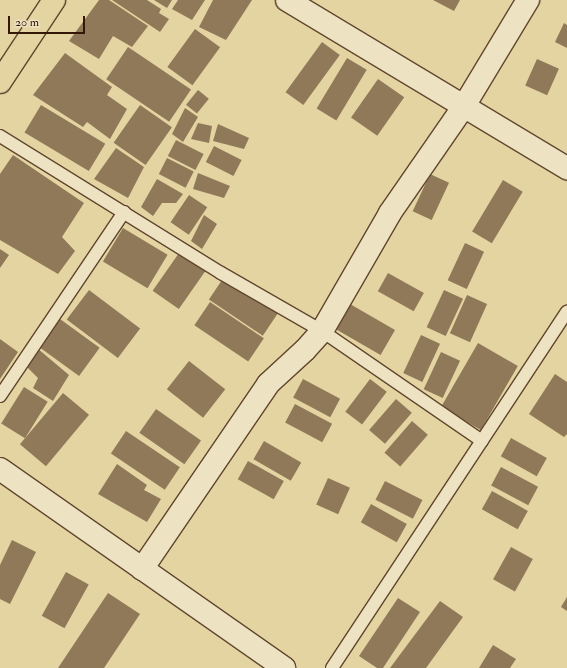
<!DOCTYPE html>
<style>
body{margin:0}
#map{position:relative;width:567px;height:668px;overflow:hidden;background:#e4d4a2;font-family:"IM FELL Double Pica",serif}
div>[style]{position:absolute}
.building>*{inset:0;background:#907958;transform-origin:0 0}
.roads{filter:drop-shadow(1px 0 #61462e) drop-shadow(-1px 0 #61462e) drop-shadow(0 1px #61462e) drop-shadow(0 -1px #61462e)}
.lane>*{height:12px;margin:-6px;padding:0 6px;transform-origin:6px;border-radius:6px;background:#ede3c3}
.street>*{height:22px;margin:-11px;padding:0 11px;transform-origin:11px;border-radius:11px;background:#ede3c3}
.primary>*{height:22px;margin:-11px;padding:0 11px;transform-origin:11px;border-radius:11px;background:#e4d4a2}
span{translate:-50% -50%;white-space:nowrap;text-align:center;line-height:1.15;-webkit-text-stroke:3px #ede3c3;paint-order:stroke}
.scale{position:absolute;left:8px;top:16px;width:77px;height:18px;box-sizing:border-box;border:2px solid #351708;border-top:0;padding-left:5px;font-size:12px;line-height:14px;white-space:nowrap;color:#351708;-webkit-text-stroke:3px #ede3c3;paint-order:stroke}
</style>
<div id="map">
<div class="building">
<i style="clip-path:polygon(99px 0,109px 0,148px 26px,132px 47px,113px 36px,99px 59px,69px 41px)"></i>
<i style="clip-path:polygon(112px 0,147px 0,161px 9px,159px 13px,169px 19px,160px 32px)"></i>
<i style="clip-path:polygon(154px 0,172px 0,167px 8px)"></i>
<i style="clip-path:polygon(178px 0,205px 0,192px 20px,172px 9px)"></i>
<i style="clip-path:polygon(213px 0,252px 0,226px 40px,199px 27px)"></i>
<i style="clip-path:polygon(433px 0,460px 0,454px 11px)"></i>
<i style="clip-path:polygon(564px 23px,567px 25px,567px 48px,555px 42px)"></i>
<i style="left:195px;top:29px;width:31px;height:47px;rotate:36deg"></i>
<i style="left:322px;top:42px;width:22px;height:62px;rotate:36deg"></i>
<i style="left:128px;top:47px;width:76px;height:39px;rotate:34deg"></i>
<i style="clip-path:polygon(65px 53px,112px 87px,107px 95px,127px 109px,110px 139px,87px 122px,83px 127px,33px 95px)"></i>
<i style="left:347px;top:58px;width:23px;height:59px;rotate:31deg"></i>
<i style="left:537px;top:59px;width:24px;height:29px;rotate:24deg"></i>
<i style="left:378px;top:79px;width:32px;height:47px;rotate:35deg"></i>
<i style="left:198px;top:90px;width:14px;height:19px;rotate:39deg"></i>
<i style="left:41px;top:105px;width:75px;height:32px;rotate:31deg"></i>
<i style="left:140px;top:105px;width:39px;height:46px;rotate:35deg"></i>
<i style="clip-path:polygon(185px 108px,198px 117px,183px 142px,172px 134px)"></i>
<i style="clip-path:polygon(198px 123px,212px 126px,209px 143px,191px 139px)"></i>
<i style="clip-path:polygon(218px 124px,249px 138px,244px 149px,213px 141px)"></i>
<i style="left:176px;top:140px;width:31px;height:18px;rotate:27deg"></i>
<i style="left:214px;top:146px;width:31px;height:18px;rotate:27deg"></i>
<i style="clip-path:polygon(116px 148px,144px 167px,128px 198px,94px 179px)"></i>
<i style="clip-path:polygon(13px 155px,84px 203px,62px 237px,75px 251px,58px 274px,0 240px,0 174px)"></i>
<i style="left:167px;top:158px;width:30px;height:18px;rotate:27deg"></i>
<i style="clip-path:polygon(198px 173px,230px 186px,224px 198px,193px 189px)"></i>
<i style="left:430px;top:174px;width:21px;height:41px;rotate:25deg"></i>
<i style="clip-path:polygon(157px 179px,183px 194px,176px 203px,162px 203px,153px 216px,141px 207px)"></i>
<i style="left:503px;top:180px;width:23px;height:60px;rotate:31deg"></i>
<i style="left:189px;top:195px;width:22px;height:33px;rotate:34deg"></i>
<i style="clip-path:polygon(204px 215px,217px 224px,202px 249px,191px 241px)"></i>
<i style="left:123px;top:228px;width:52px;height:39px;rotate:31deg"></i>
<i style="left:465px;top:243px;width:21px;height:41px;rotate:25deg"></i>
<i style="clip-path:polygon(0 249px,9px 255px,0 268px)"></i>
<i style="left:179px;top:253px;width:32px;height:46px;rotate:35deg"></i>
<i style="left:388px;top:273px;width:41px;height:21px;rotate:29deg"></i>
<i style="left:224px;top:277px;width:65px;height:27px;rotate:34deg"></i>
<i style="left:89px;top:290px;width:64px;height:37px;rotate:37deg"></i>
<i style="left:444px;top:290px;width:21px;height:41px;rotate:25deg"></i>
<i style="left:467px;top:295px;width:22px;height:42px;rotate:24deg"></i>
<i style="left:210px;top:302px;width:65px;height:28px;rotate:34deg"></i>
<i style="left:350px;top:304px;width:52px;height:29px;rotate:30deg"></i>
<i style="left:60px;top:319px;width:49px;height:35px;rotate:36deg"></i>
<i style="left:421px;top:335px;width:21px;height:42px;rotate:25deg"></i>
<i style="clip-path:polygon(0 339px,18px 352px,0 379px)"></i>
<i style="left:478px;top:343px;width:46px;height:74px;rotate:30deg"></i>
<i style="clip-path:polygon(37px 348px,69px 375px,53px 401px,33px 388px,38px 378px,25px 365px)"></i>
<i style="left:441px;top:352px;width:21px;height:41px;rotate:25deg"></i>
<i style="left:189px;top:361px;width:46px;height:36px;rotate:38deg"></i>
<i style="clip-path:polygon(555px 374px,567px 382px,567px 434px,564px 437px,529px 414px)"></i>
<i style="left:303px;top:379px;width:42px;height:21px;rotate:28deg"></i>
<i style="left:370px;top:379px;width:21px;height:41px;rotate:37deg"></i>
<i style="left:24px;top:387px;width:28px;height:43px;rotate:32deg"></i>
<i style="left:63px;top:393px;width:34px;height:67px;rotate:40deg"></i>
<i style="left:396px;top:399px;width:21px;height:41px;rotate:41deg"></i>
<i style="left:295px;top:404px;width:42px;height:21px;rotate:28deg"></i>
<i style="left:156px;top:409px;width:55px;height:29px;rotate:35deg"></i>
<i style="left:412px;top:421px;width:21px;height:42px;rotate:41deg"></i>
<i style="left:126px;top:431px;width:65px;height:27px;rotate:34deg"></i>
<i style="left:511px;top:438px;width:41px;height:21px;rotate:29deg"></i>
<i style="left:264px;top:441px;width:43px;height:21px;rotate:30deg"></i>
<i style="left:248px;top:461px;width:41px;height:21px;rotate:29deg"></i>
<i style="clip-path:polygon(117px 464px,147px 485px,144px 490px,161px 499px,147px 522px,98px 494px)"></i>
<i style="left:501px;top:467px;width:42px;height:21px;rotate:28deg"></i>
<i style="left:328px;top:478px;width:24px;height:29px;rotate:24deg"></i>
<i style="left:385px;top:481px;width:42px;height:21px;rotate:27deg"></i>
<i style="left:492px;top:491px;width:41px;height:21px;rotate:29deg"></i>
<i style="left:371px;top:504px;width:41px;height:21px;rotate:29deg"></i>
<i style="clip-path:polygon(12px 540px,36px 552px,10px 604px,0 599px,0 565px)"></i>
<i style="left:511px;top:547px;width:25px;height:37px;rotate:29deg"></i>
<i style="left:66px;top:572px;width:26px;height:50px;rotate:29deg"></i>
<i style="clip-path:polygon(108px 593px,140px 614px,104px 668px,58px 668px)"></i>
<i style="clip-path:polygon(567px 597px,567px 611px,561px 607px)"></i>
<i style="clip-path:polygon(398px 598px,420px 612px,383px 668px,377px 668px,359px 656px)"></i>
<i style="clip-path:polygon(440px 601px,463px 617px,426px 668px,390px 668px)"></i>
<i style="clip-path:polygon(493px 645px,516px 659px,510px 668px,479px 668px)"></i>
</div>
<div class="roads">
<div class="lane">
<i style="left:0;top:136px;width:260px;rotate:31.8deg"></i>
<i style="left:221px;top:273px;width:116px;rotate:29.9deg"></i>
<i style="left:322px;top:331px;width:194px;rotate:34.5deg"></i>
<i style="left:0;top:396px;width:222px;rotate:-56deg"></i>
<i style="left:332px;top:668px;width:427px;rotate:-56.6deg"></i>
</div>
<div class="street">
<i style="left:287px;top:0;width:327px;rotate:31deg"></i>
<i style="left:0;top:469px;width:347px;rotate:35deg"></i>
<i style="left:142px;top:569px;width:224px;rotate:-55.7deg"></i>
<i style="left:268px;top:384px;width:50px;rotate:-42.6deg"></i>
<i style="left:305px;top:350px;width:25px;rotate:-48deg"></i>
<i style="left:322px;top:331px;width:136px;rotate:-60deg"></i>
<i style="left:390px;top:213px;width:130px;rotate:-55.3deg"></i>
<i style="left:464px;top:106px;width:124px;rotate:-58.9deg"></i>
</div>
<div class="primary">
<i style="left:0;top:82px;width:98px;rotate:-56.6deg"></i>
</div>
</div>
<div class="scale">20 m</div>
</div>
